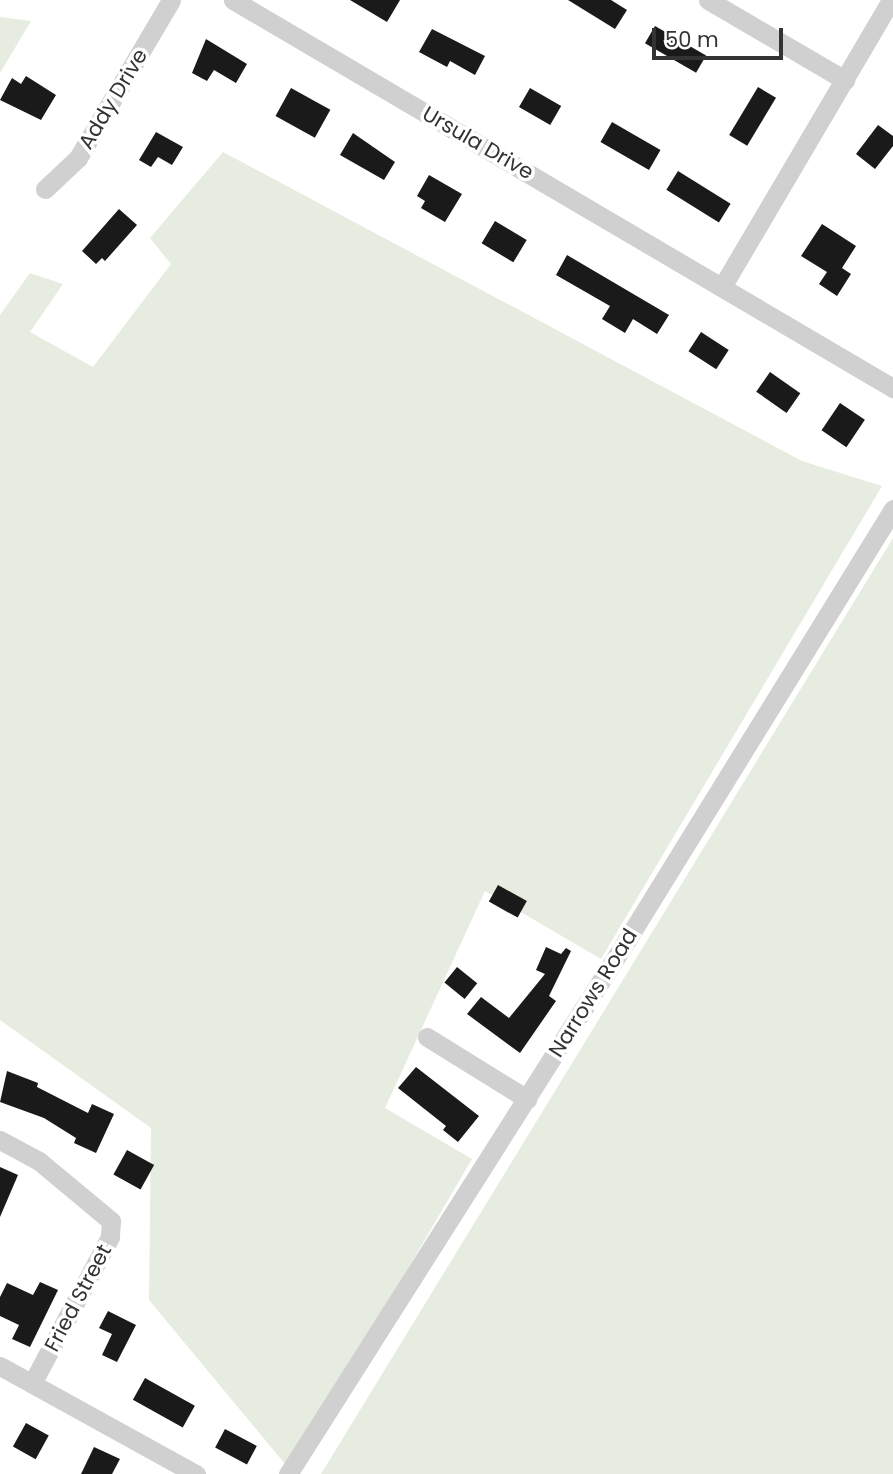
<!DOCTYPE html>
<style>
body{margin:0}
#map{position:relative;width:893px;height:1474px;overflow:hidden;background:#fff;font-family:Poppins,sans-serif}
div>[style]{position:absolute}
.green>*{inset:0;background:#e6ecdf}
.building>*{inset:0;background:#1a1a1a;transform-origin:0 0}
.minor>*{height:19px;margin:-9.5px;padding:0 9.5px;transform-origin:9.5px;border-radius:9.5px;background:#d0d0d0}
span{translate:-50% -50%;white-space:nowrap;text-align:center;line-height:1.15;-webkit-text-stroke:7px #fff;paint-order:stroke}
.street-label{font-size:21px;color:#333}
.scale{position:absolute;left:652px;top:28px;width:131px;height:32px;box-sizing:border-box;border:4px solid #333;border-top:0;padding-left:9px;font-size:21px;line-height:24px;white-space:nowrap;color:#333;-webkit-text-stroke:5px #fff;paint-order:stroke}
</style>
<div id="map">
<div class="green">
<i style="clip-path:polygon(0 17px,31px 21px,0 73px)"></i>
<i style="clip-path:polygon(223px 152px,802px 461px,882px 486px,601px 959px,485px 891px,385px 1108px,472px 1159px,290px 1470px,149px 1300px,151px 1128px,0 1020px,0 315px,30px 273px,63px 284px,30px 332px,93px 367px,171px 264px,150px 238px)"></i>
<i style="clip-path:polygon(893px 538px,893px 1474px,321px 1474px)"></i>
</div>
<div class="building">
<i style="clip-path:polygon(350px 0,400px 0,387px 22px)"></i>
<i style="clip-path:polygon(568px 0,611px 0,627px 10px,615px 29px)"></i>
<i style="left:655px;top:26px;width:59px;height:20px;rotate:30deg"></i>
<i style="clip-path:polygon(432px 29px,485px 56px,475px 75px,450px 61px,447px 67px,419px 52px)"></i>
<i style="clip-path:polygon(206px 39px,247px 64px,236px 83px,214px 70px,207px 81px,192px 73px)"></i>
<i style="clip-path:polygon(26px 76px,56px 95px,41px 120px,0 100px,12px 78px,21px 84px)"></i>
<i style="left:758px;top:87px;width:21px;height:56px;rotate:31deg"></i>
<i style="left:291px;top:88px;width:45px;height:32px;rotate:29deg"></i>
<i style="left:530px;top:88px;width:36px;height:22px;rotate:30deg"></i>
<i style="left:612px;top:122px;width:56px;height:23px;rotate:30deg"></i>
<i style="clip-path:polygon(878px 125px,893px 136px,893px 146px,875px 169px,856px 154px)"></i>
<i style="clip-path:polygon(156px 132px,183px 147px,172px 165px,158px 157px,151px 167px,139px 160px)"></i>
<i style="clip-path:polygon(353px 133px,395px 162px,384px 180px,340px 155px)"></i>
<i style="left:678px;top:171px;width:62px;height:22px;rotate:32deg"></i>
<i style="clip-path:polygon(429px 175px,462px 194px,445px 222px,421px 208px,425px 201px,417px 196px)"></i>
<i style="clip-path:polygon(119px 209px,137px 225px,105px 261px,102px 258px,96px 264px,82px 251px)"></i>
<i style="left:495px;top:221px;width:37px;height:26px;rotate:31deg"></i>
<i style="clip-path:polygon(822px 224px,856px 246px,842px 268px,851px 274px,837px 296px,819px 284px,827px 272px,801px 256px)"></i>
<i style="clip-path:polygon(567px 255px,669px 315px,657px 334px,633px 319px,625px 333px,602px 319px,610px 306px,556px 275px)"></i>
<i style="left:701px;top:332px;width:33px;height:23px;rotate:33deg"></i>
<i style="left:770px;top:372px;width:37px;height:24px;rotate:35deg"></i>
<i style="left:840px;top:403px;width:30px;height:33px;rotate:34deg"></i>
<i style="left:498px;top:885px;width:33px;height:19px;rotate:29deg"></i>
<i style="clip-path:polygon(546px 947px,561px 954px,566px 948px,571px 951px,549px 996px,556px 1001px,520px 1053px,467px 1014px,481px 997px,509px 1018px,545px 974px,536px 970px)"></i>
<i style="left:457px;top:967px;width:26px;height:20px;rotate:39deg"></i>
<i style="clip-path:polygon(416px 1067px,479px 1116px,458px 1142px,443px 1130px,446px 1126px,398px 1088px)"></i>
<i style="clip-path:polygon(7px 1071px,38px 1083px,37px 1087px,88px 1113px,92px 1104px,114px 1114px,96px 1153px,74px 1143px,76px 1138px,44px 1118px,0 1102px)"></i>
<i style="left:127px;top:1150px;width:31px;height:28px;rotate:29deg"></i>
<i style="clip-path:polygon(0 1167px,18px 1175px,0 1217px)"></i>
<i style="clip-path:polygon(40px 1282px,58px 1290px,30px 1347px,12px 1339px,19px 1325px,0 1316px,0 1297px,7px 1283px,33px 1295px)"></i>
<i style="clip-path:polygon(108px 1311px,136px 1325px,117px 1362px,102px 1355px,112px 1334px,99px 1328px)"></i>
<i style="left:145px;top:1378px;width:57px;height:25px;rotate:29deg"></i>
<i style="left:26px;top:1423px;width:26px;height:27px;rotate:29deg"></i>
<i style="left:225px;top:1429px;width:36px;height:21px;rotate:28deg"></i>
<i style="clip-path:polygon(94px 1447px,120px 1459px,112px 1474px,81px 1474px)"></i>
</div>
<div class="minor">
<i style="left:233px;top:0;width:766px;rotate:30.45deg"></i>
<i style="left:708px;top:0;width:159px;rotate:30.3deg"></i>
<i style="left:45px;top:189px;width:45px;rotate:-43.2deg"></i>
<i style="left:78px;top:158px;width:183px;rotate:-59.5deg"></i>
<i style="left:722px;top:287px;width:333px;rotate:-59.5deg"></i>
<i style="left:427px;top:1037px;width:118px;rotate:31.8deg"></i>
<i style="left:0;top:1140px;width:44px;rotate:28.3deg"></i>
<i style="left:39px;top:1161px;width:94px;rotate:39.8deg"></i>
<i style="left:111px;top:1221px;width:16px;rotate:94deg"></i>
<i style="left:110px;top:1237px;width:166px;rotate:118deg"></i>
<i style="left:0;top:1366px;width:224px;rotate:28.9deg"></i>
<i style="left:288px;top:1474px;width:629px;rotate:-57.6deg"></i>
<i style="left:625px;top:943px;width:510px;rotate:-58.3deg"></i>
</div>
<div class="street-label">
<span style="left:113px;top:99px;rotate:-59deg">Addy Drive</span>
<span style="left:478px;top:143px;rotate:30deg">Ursula Drive</span>
<span style="left:593px;top:993px;rotate:-58deg">Narrows Road</span>
<span style="left:78px;top:1298px;rotate:-62deg">Fried Street</span>
</div>
<div class="scale">50 m</div>
</div>
